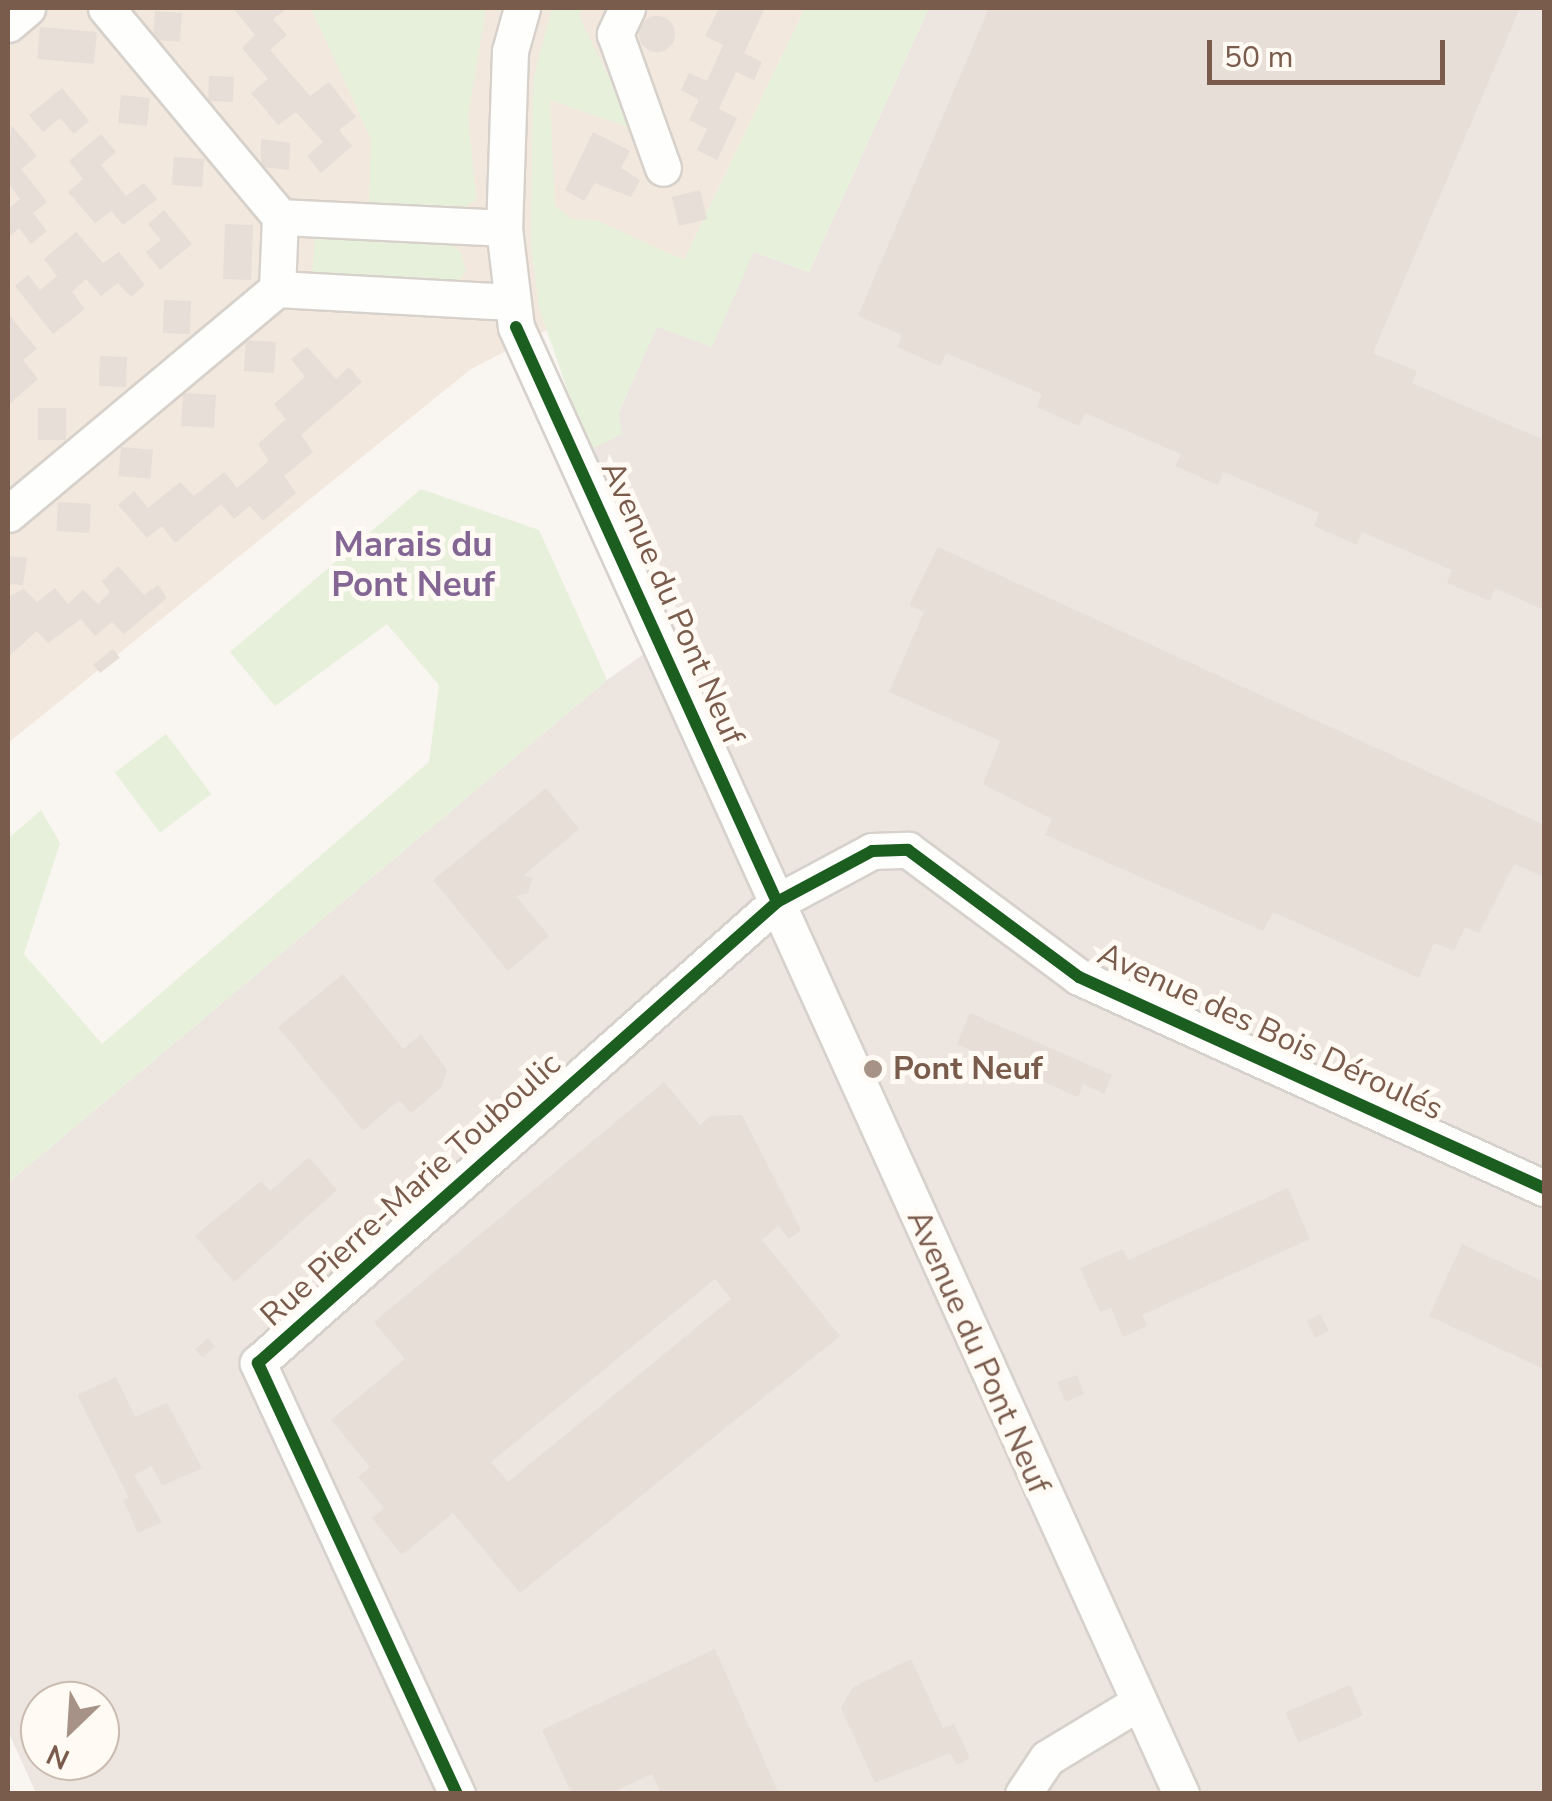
<!DOCTYPE html>
<meta charset="utf-8">
<style>
body{margin:0}
#map{position:relative;width:1552px;height:1801px;overflow:hidden;background:#f9f5f0;font-family:"Nunito Sans",sans-serif}
div>[style]{position:absolute}
.residential>*{inset:0;background:#f2e8de}
.industrial>*{inset:0;background:#ede5e0}
.green>*{inset:0;background:#e7f0db;transform-origin:0 0}
.building>*{inset:0;background:#e6ded7;transform-origin:0 0}
.round{border-radius:50%}
.roads{filter:drop-shadow(2px 0 #d7d1cb) drop-shadow(-2px 0 #d7d1cb) drop-shadow(0 2px #d7d1cb) drop-shadow(0 -2px #d7d1cb)}
.minor>*{height:35px;margin:-17.5px;padding:0 17.5px;transform-origin:17.5px;border-radius:17.5px;background:#fefefd}
.cycleway>*{height:12px;margin:-6px;padding:0 6px;transform-origin:6px;border-radius:6px;background:#1b5e20}
.dots>*{width:28px;height:28px;translate:-50% -50%;box-sizing:border-box;border:5px solid #fffaf3;border-radius:50%}
span{translate:-50% -50%;white-space:nowrap;text-align:center;line-height:1.15;-webkit-text-stroke:10px #fffaf3;paint-order:stroke}
.street-label{font-size:32px;color:#7a5c4d}
.poi-label{font-size:32px;color:#7a5c4d;font-weight:700}
.left{translate:0 -50%;text-align:left}
.neighbourhood-label{font-size:35px;color:#846695;font-weight:700}
.frame{position:absolute;inset:0;border:10px solid #7a5c4d;pointer-events:none}
.north{position:absolute;left:20px;top:1681px;width:100px;height:100px;box-sizing:border-box;background:#fffaf3;border:2px solid #cabbb1;border-radius:50%;rotate:205deg;font-size:28px;font-weight:700;line-height:40px;text-align:center;color:#7a5c4d}
.north::after{content:'';display:block;margin:auto;width:35px;height:45px;background:#a69286;clip-path:polygon(50% 0,100% 100%,50% 72%,0 100%)}
.scale{position:absolute;left:1207px;top:40px;width:238px;height:45px;box-sizing:border-box;border:5px solid #7a5c4d;border-top:0;padding-left:12px;font-size:30px;line-height:35px;white-space:nowrap;color:#7a5c4d;-webkit-text-stroke:8px #fffaf3;paint-order:stroke}
</style>
<div id="map">
<div class="residential">
<i style="clip-path:polygon(8px 8px,805px 8px,684px 260px,471px 369px,8px 743px)"></i>
</div>
<div class="industrial">
<i style="clip-path:polygon(evenodd,929px 8px,1544px 8px,1544px 1793px,36px 1793px,8px 1731px,8px 1183px,607px 680px,686px 624px,588px 451px,619px 412px,657px 326px,754px 252px,809px 272px,929px 8px,40px 1701px,100px 1701px,100px 1761px,40px 1761px,40px 1701px)"></i>
</div>
<div class="green">
<i style="clip-path:polygon(311px 8px,486px 8px,468px 116px,476px 200px,458px 212px,369px 203px,371px 139px)"></i>
<i style="clip-path:polygon(552px 8px,583px 8px,579px 16px,634px 129px,550px 100px,555px 206px,571px 219px,598px 221px,684px 260px,805px 8px,929px 8px,809px 272px,754px 252px,712px 347px,657px 327px,619px 412px,622px 434px,588px 451px,539px 307px,531px 246px,533px 80px)"></i>
<i style="clip-path:polygon(315px 233px,443px 239px,460px 251px,466px 271px,458px 283px,312px 280px)"></i>
<i style="clip-path:polygon(421px 489px,539px 530px,607px 680px,8px 1183px,8px 839px,41px 810px,60px 843px,24px 954px,102px 1044px,429px 762px,439px 685px,387px 624px,275px 706px,230px 652px)"></i>
<i style="left:166px;top:734px;width:75px;height:64px;rotate:53deg"></i>
</div>
<div class="building">
<i style="clip-path:polygon(233px 8px,288px 8px,273px 19px,287px 35px,270px 50px,310px 96px,329px 82px,356px 117px,339px 130px,352px 146px,321px 173px,307px 156px,323px 142px,296px 112px,278px 125px,251px 93px,268px 79px,242px 48px,255px 35px)"></i>
<i style="clip-path:polygon(719px 8px,765px 8px,744px 53px,762px 62px,754px 80px,736px 72px,719px 109px,737px 118px,717px 160px,697px 150px,707px 129px,689px 120px,699px 100px,681px 90px,689px 73px,707px 81px,723px 45px,705px 36px)"></i>
<i style="clip-path:polygon(989px 8px,1520px 8px,1373px 353px,1417px 371px,1412px 383px,1544px 440px,1544px 610px,1495px 588px,1490px 601px,1447px 583px,1452px 570px,1362px 532px,1357px 545px,1314px 526px,1319px 513px,1224px 472px,1218px 485px,1175px 466px,1181px 454px,1085px 413px,1079px 426px,1037px 407px,1042px 394px,946px 353px,940px 366px,897px 347px,902px 335px,858px 316px)"></i>
<i style="left:155px;top:11px;width:27px;height:29px;rotate:4deg"></i>
<i class="round" style="left:639px;top:16px;width:36px;height:36px"></i>
<i style="left:40px;top:27px;width:57px;height:32px;rotate:5deg"></i>
<i style="left:209px;top:76px;width:25px;height:25px;rotate:2deg"></i>
<i style="clip-path:polygon(62px 88px,89px 121px,74px 134px,60px 118px,43px 132px,29px 115px)"></i>
<i style="left:121px;top:95px;width:29px;height:28px;rotate:6deg"></i>
<i style="clip-path:polygon(11px 125px,37px 156px,21px 169px,47px 202px,33px 213px,47px 231px,31px 244px,19px 228px,8px 238px,8px 209px,20px 199px,8px 183px)"></i>
<i style="clip-path:polygon(593px 132px,630px 151px,621px 168px,640px 180px,631px 197px,595px 183px,584px 201px,565px 190px)"></i>
<i style="clip-path:polygon(101px 134px,116px 152px,101px 165px,126px 196px,144px 183px,157px 199px,123px 225px,111px 211px,95px 223px,68px 192px,83px 179px,69px 161px)"></i>
<i style="clip-path:polygon(261px 139px,290px 143px,289px 170px,261px 167px)"></i>
<i style="left:174px;top:157px;width:30px;height:28px;rotate:4deg"></i>
<i style="left:700px;top:190px;width:30px;height:29px;rotate:76deg"></i>
<i style="clip-path:polygon(164px 210px,192px 244px,160px 270px,146px 252px,161px 240px,148px 224px)"></i>
<i style="left:225px;top:224px;width:28px;height:55px;rotate:2deg"></i>
<i style="clip-path:polygon(76px 232px,103px 263px,119px 252px,145px 285px,131px 297px,118px 283px,101px 296px,86px 279px,72px 292px,85px 309px,53px 334px,15px 286px,28px 275px,40px 290px,57px 276px,44px 259px)"></i>
<i style="left:164px;top:300px;width:27px;height:33px;rotate:2deg"></i>
<i style="clip-path:polygon(10px 316px,37px 349px,23px 360px,38px 379px,8px 405px)"></i>
<i style="left:246px;top:340px;width:30px;height:31px;rotate:4deg"></i>
<i style="clip-path:polygon(307px 347px,336px 379px,349px 367px,362px 382px,301px 435px,313px 452px,284px 476px,296px 493px,263px 521px,250px 506px,234px 519px,221px 504px,175px 543px,162px 526px,147px 538px,118px 505px,134px 491px,148px 508px,180px 482px,194px 496px,224px 472px,237px 488px,269px 461px,258px 444px,286px 419px,274px 404px,305px 377px,291px 359px)"></i>
<i style="left:100px;top:356px;width:27px;height:30px;rotate:2deg"></i>
<i style="left:183px;top:393px;width:33px;height:33px;rotate:3deg"></i>
<i style="left:38px;top:408px;width:28px;height:32px"></i>
<i style="left:121px;top:447px;width:32px;height:29px;rotate:5deg"></i>
<i style="left:58px;top:502px;width:33px;height:29px;rotate:3deg"></i>
<i style="clip-path:polygon(938px 547px,1544px 825px,1544px 877px,1514px 864px,1479px 933px,1465px 927px,1454px 951px,1434px 943px,1419px 978px,1273px 912px,1263px 931px,1045px 835px,1052px 819px,983px 784px,1000px 741px,889px 692px,924px 612px,909px 605px)"></i>
<i style="clip-path:polygon(8px 556px,27px 558px,23px 585px,8px 584px)"></i>
<i style="clip-path:polygon(118px 566px,144px 595px,158px 585px,167px 598px,124px 634px,112px 622px,95px 636px,81px 619px,48px 643px,37px 631px,8px 657px,8px 597px,24px 589px,37px 602px,55px 588px,68px 604px,83px 590px,98px 604px,110px 592px,102px 581px)"></i>
<i style="left:113px;top:649px;width:11px;height:25px;rotate:52deg"></i>
<i style="clip-path:polygon(546px 788px,579px 829px,523px 876px,533px 878px,528px 893px,516px 896px,549px 936px,508px 971px,433px 880px)"></i>
<i style="clip-path:polygon(343px 974px,403px 1049px,421px 1034px,447px 1070px,441px 1088px,411px 1113px,399px 1100px,363px 1131px,278px 1027px)"></i>
<i style="clip-path:polygon(970px 1013px,1112px 1075px,1104px 1094px,1083px 1084px,1078px 1097px,957px 1044px)"></i>
<i style="clip-path:polygon(evenodd,664px 1082px,700px 1125px,711px 1116px,742px 1115px,801px 1230px,789px 1239px,778px 1226px,762px 1240px,840px 1336px,520px 1593px,453px 1513px,402px 1555px,372px 1518px,384px 1508px,358px 1477px,370px 1467px,331px 1420px,405px 1359px,374px 1322px,664px 1082px,715px 1279px,731px 1299px,508px 1482px,491px 1462px,715px 1279px)"></i>
<i style="clip-path:polygon(309px 1157px,337px 1190px,234px 1282px,195px 1236px,261px 1181px,270px 1191px)"></i>
<i style="clip-path:polygon(1288px 1188px,1310px 1239px,1142px 1315px,1147px 1326px,1123px 1337px,1111px 1308px,1100px 1312px,1080px 1268px,1123px 1249px,1128px 1260px)"></i>
<i style="clip-path:polygon(1462px 1244px,1544px 1282px,1544px 1369px,1429px 1316px)"></i>
<i style="left:1320px;top:1314px;width:19px;height:15px;rotate:62deg"></i>
<i style="left:208px;top:1338px;width:11px;height:17px;rotate:49deg"></i>
<i style="clip-path:polygon(1077px 1375px,1084px 1394px,1066px 1402px,1057px 1382px)"></i>
<i style="clip-path:polygon(116px 1377px,135px 1417px,167px 1403px,202px 1468px,162px 1486px,152px 1466px,134px 1475px,162px 1522px,138px 1533px,123px 1500px,129px 1498px,77px 1395px)"></i>
<i style="clip-path:polygon(715px 1649px,779px 1794px,661px 1794px,652px 1774px,609px 1794px,572px 1794px,542px 1730px)"></i>
<i style="clip-path:polygon(911px 1659px,943px 1728px,954px 1724px,970px 1758px,957px 1765px,950px 1753px,875px 1783px,841px 1708px,853px 1687px)"></i>
<i style="left:1350px;top:1685px;width:33px;height:70px;rotate:67deg"></i>
</div>
<div class="roads">
<div class="minor">
<i style="left:106px;top:8px;width:272px;rotate:50.2deg"></i>
<i style="left:280px;top:217px;width:224px;rotate:2.8deg"></i>
<i style="left:522px;top:8px;width:45px;rotate:105.6deg"></i>
<i style="left:510px;top:51px;width:177px;rotate:91.9deg"></i>
<i style="left:504px;top:228px;width:100px;rotate:83.1deg"></i>
<i style="left:516px;top:327px;width:1611px;rotate:65.61deg"></i>
<i style="left:627px;top:8px;width:29px;rotate:115deg"></i>
<i style="left:615px;top:34px;width:142px;rotate:70.3deg"></i>
<i style="left:8px;top:24px;width:25px;rotate:-40deg"></i>
<i style="left:277px;top:289px;width:72px;rotate:-87.6deg"></i>
<i style="left:8px;top:514px;width:351px;rotate:-39.9deg"></i>
<i style="left:277px;top:289px;width:235px;rotate:3.2deg"></i>
<i style="left:457px;top:1794px;width:475px;rotate:-114.8deg"></i>
<i style="left:258px;top:1363px;width:694px;rotate:-41.61deg"></i>
<i style="left:777px;top:902px;width:108px;rotate:-28.2deg"></i>
<i style="left:872px;top:851px;width:36px;rotate:-2deg"></i>
<i style="left:908px;top:850px;width:213px;rotate:36.6deg"></i>
<i style="left:1079px;top:977px;width:511px;rotate:24.41deg"></i>
<i style="left:1023px;top:1794px;width:43px;rotate:-56.3deg"></i>
<i style="left:1047px;top:1758px;width:104px;rotate:-31.2deg"></i>
</div>
</div>
<div class="cycleway">
<i style="left:516px;top:327px;width:631px;rotate:65.59deg"></i>
<i style="left:457px;top:1794px;width:475px;rotate:-114.8deg"></i>
<i style="left:258px;top:1363px;width:694px;rotate:-41.61deg"></i>
<i style="left:777px;top:902px;width:108px;rotate:-28.2deg"></i>
<i style="left:872px;top:851px;width:36px;rotate:-2deg"></i>
<i style="left:908px;top:850px;width:213px;rotate:36.6deg"></i>
<i style="left:1079px;top:977px;width:511px;rotate:24.41deg"></i>
</div>
<div class="dots">
<i style="left:873px;top:1069px;background:#a69286"></i>
</div>
<div class="street-label">
<span style="left:672px;top:603px;rotate:66deg">Avenue du Pont Neuf</span>
<span style="left:1270px;top:1032px;rotate:25deg">Avenue des Bois Déroulés</span>
<span style="left:411px;top:1190px;rotate:-42deg">Rue Pierre-Marie Touboulic</span>
<span style="left:978px;top:1352px;rotate:66deg">Avenue du Pont Neuf</span>
</div>
<div class="poi-label">
<span class="left" style="left:893px;top:1069px">Pont Neuf</span>
</div>
<div class="neighbourhood-label">
<span style="left:413px;top:565px">Marais du<br>Pont Neuf</span>
</div>
<div class="frame"></div>
<div class="north">N</div>
<div class="scale">50 m</div>
</div>
